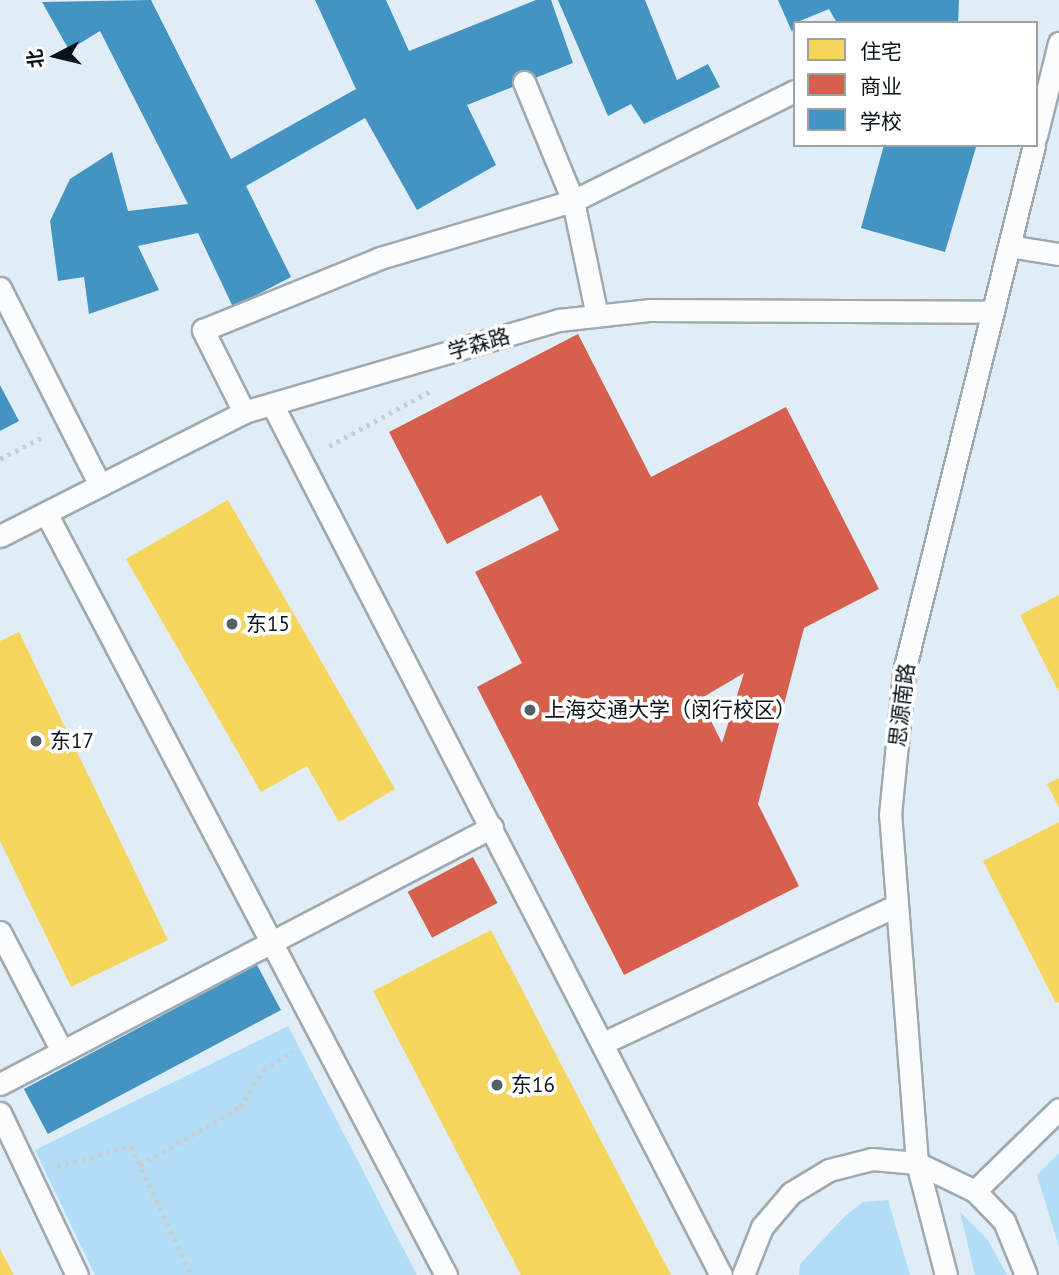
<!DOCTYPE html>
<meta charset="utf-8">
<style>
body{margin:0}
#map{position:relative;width:1059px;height:1275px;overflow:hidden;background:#e0edf6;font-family:"PT Sans","Noto Sans SC",sans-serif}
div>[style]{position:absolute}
.green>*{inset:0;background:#b2ddf7}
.homes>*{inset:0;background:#f6d55c}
.shops>*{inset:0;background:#d6604d;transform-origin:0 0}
.schools>*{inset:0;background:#4393c3;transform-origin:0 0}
.path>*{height:4.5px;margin-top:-2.25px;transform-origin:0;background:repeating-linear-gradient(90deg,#caced1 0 3.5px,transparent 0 8.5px)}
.roads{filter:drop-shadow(2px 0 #9fa9b0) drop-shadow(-2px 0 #9fa9b0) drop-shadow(0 2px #9fa9b0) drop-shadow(0 -2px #9fa9b0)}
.lane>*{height:21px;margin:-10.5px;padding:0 10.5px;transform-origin:10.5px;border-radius:10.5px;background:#fafcfe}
.dots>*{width:19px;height:19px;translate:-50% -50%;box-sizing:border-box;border:4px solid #fff;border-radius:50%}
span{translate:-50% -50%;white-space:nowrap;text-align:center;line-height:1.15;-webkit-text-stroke:7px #fff;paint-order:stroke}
.street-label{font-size:21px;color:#091319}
.poi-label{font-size:21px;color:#091319}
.left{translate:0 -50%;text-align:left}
.legend{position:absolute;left:793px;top:21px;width:245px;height:126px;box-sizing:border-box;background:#fff;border:2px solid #9da1a3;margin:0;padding:9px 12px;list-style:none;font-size:21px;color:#091319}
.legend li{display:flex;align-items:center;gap:14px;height:35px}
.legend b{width:35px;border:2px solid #9da1a3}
.north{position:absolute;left:21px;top:21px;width:70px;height:70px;-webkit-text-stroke:5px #fff;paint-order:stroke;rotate:263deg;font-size:19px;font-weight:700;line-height:28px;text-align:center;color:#091319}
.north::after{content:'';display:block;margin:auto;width:24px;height:32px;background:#091319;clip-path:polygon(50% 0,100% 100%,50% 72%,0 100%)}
</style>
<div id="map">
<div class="green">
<i style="clip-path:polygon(288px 1026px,417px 1275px,95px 1275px,35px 1150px)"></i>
<i style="clip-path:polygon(1059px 1153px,1059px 1247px,1037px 1175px)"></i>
<i style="clip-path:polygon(888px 1200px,910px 1275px,799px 1275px,800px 1264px,845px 1216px,863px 1202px)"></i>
<i style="clip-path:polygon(960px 1212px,988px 1240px,1007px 1275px,975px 1275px)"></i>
</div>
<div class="homes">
<i style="clip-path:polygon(228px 500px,395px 789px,339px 822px,307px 766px,261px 792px,126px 559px)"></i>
<i style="clip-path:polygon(1059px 595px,1059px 692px,1020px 615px)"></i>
<i style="clip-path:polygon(19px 632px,168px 940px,71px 987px,0 841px,0 641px)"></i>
<i style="clip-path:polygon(1059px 778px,1059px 808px,1047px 784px)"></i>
<i style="clip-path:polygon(1059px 822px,1059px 1002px,1056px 1003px,983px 861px)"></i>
<i style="clip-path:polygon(491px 930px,671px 1275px,521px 1275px,373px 991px)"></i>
<i style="clip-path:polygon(0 1249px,14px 1275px,0 1275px)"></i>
</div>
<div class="shops">
<i style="clip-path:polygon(evenodd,578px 334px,651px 477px,786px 407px,879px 589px,804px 628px,758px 804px,799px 886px,624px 975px,477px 687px,522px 663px,475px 572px,559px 530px,541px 495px,447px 544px,389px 432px,578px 334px,744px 673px,722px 743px,700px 699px,744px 673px)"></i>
<i style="left:473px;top:857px;width:52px;height:74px;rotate:62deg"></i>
</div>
<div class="schools">
<i style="clip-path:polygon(151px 0,231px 159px,356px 89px,315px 0,386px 0,409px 51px,536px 0,551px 0,573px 63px,467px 105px,496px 165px,417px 210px,365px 118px,246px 186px,291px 277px,233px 307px,198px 233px,138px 246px,159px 290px,89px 314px,84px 277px,58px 281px,50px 221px,70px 179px,112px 152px,128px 211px,188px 204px,100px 31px,69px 50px,42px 2px)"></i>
<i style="clip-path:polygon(558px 0,645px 0,677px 80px,708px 64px,720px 87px,644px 124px,631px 104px,608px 116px)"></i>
<i style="clip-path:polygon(778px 0,959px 0,958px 23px,837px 23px,829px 9px,795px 23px,792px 32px)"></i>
<i style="clip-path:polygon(884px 145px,976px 147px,945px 252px,861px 228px)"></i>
<i style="clip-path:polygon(0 385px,19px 421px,0 431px)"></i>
<i style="left:257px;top:965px;width:51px;height:264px;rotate:62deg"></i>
</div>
<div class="path">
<i style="left:329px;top:446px;width:114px;rotate:-28.4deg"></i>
<i style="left:0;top:459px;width:48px;rotate:-27.1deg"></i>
<i style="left:140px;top:1165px;width:116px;rotate:-30.1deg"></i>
<i style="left:240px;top:1107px;width:44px;rotate:-58.1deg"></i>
<i style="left:263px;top:1070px;width:36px;rotate:-32deg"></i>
<i style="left:57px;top:1166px;width:77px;rotate:-15.1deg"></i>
<i style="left:131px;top:1146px;width:143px;rotate:64.7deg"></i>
</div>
<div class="roads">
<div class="lane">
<i style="left:524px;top:82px;width:129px;rotate:67.6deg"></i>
<i style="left:573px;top:201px;width:117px;rotate:78.2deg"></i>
<i style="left:1036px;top:136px;width:96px;rotate:-76.1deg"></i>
<i style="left:1009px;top:246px;width:51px;rotate:9.1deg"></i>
<i style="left:0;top:288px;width:221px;rotate:63.1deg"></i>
<i style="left:272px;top:404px;width:980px;rotate:62.73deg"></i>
<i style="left:244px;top:412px;width:92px;rotate:-116.6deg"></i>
<i style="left:203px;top:330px;width:191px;rotate:-22.1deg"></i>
<i style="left:380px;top:258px;width:201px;rotate:-16.5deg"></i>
<i style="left:573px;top:201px;width:248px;rotate:-26.4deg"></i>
<i style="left:46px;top:513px;width:861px;rotate:62.3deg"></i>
<i style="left:0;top:536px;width:274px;rotate:-26.9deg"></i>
<i style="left:244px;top:412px;width:328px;rotate:-16.3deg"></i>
<i style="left:559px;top:320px;width:92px;rotate:-6.3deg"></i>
<i style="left:650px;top:310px;width:343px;rotate:0.3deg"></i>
<i style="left:0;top:932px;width:134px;rotate:62.5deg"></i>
<i style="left:603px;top:1043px;width:323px;rotate:-25.1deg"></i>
<i style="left:0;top:1084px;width:555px;rotate:-27.58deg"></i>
<i style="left:0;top:1113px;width:179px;rotate:64.6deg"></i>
<i style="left:975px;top:1191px;width:117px;rotate:-44.3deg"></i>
<i style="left:743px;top:1275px;width:52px;rotate:-68.4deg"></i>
<i style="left:762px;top:1227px;width:45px;rotate:-49.5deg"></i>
<i style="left:791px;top:1193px;width:44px;rotate:-31.2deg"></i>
<i style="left:829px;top:1170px;width:44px;rotate:-14.3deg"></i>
<i style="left:872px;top:1159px;width:45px;rotate:5.1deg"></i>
<i style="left:917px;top:1163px;width:64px;rotate:25.8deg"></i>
<i style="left:975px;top:1191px;width:42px;rotate:46deg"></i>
<i style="left:1004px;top:1221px;width:58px;rotate:67.8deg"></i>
<i style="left:946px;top:1275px;width:116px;rotate:-104.5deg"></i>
<i style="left:917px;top:1163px;width:349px;rotate:-94.4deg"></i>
<i style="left:890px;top:815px;width:145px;rotate:-84.4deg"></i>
<i style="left:904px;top:671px;width:542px;rotate:-76.12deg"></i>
</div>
</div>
<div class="dots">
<i style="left:232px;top:624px;background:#545f66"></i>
<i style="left:530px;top:710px;background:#545f66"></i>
<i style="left:36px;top:741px;background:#545f66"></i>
<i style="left:497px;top:1085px;background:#545f66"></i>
</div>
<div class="street-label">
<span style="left:479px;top:344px;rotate:-16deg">学森路</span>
<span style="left:902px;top:705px;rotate:-83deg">思源南路</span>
</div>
<div class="poi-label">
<span class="left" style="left:246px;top:624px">东15</span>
<span class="left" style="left:544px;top:710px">上海交通大学（闵行校区）</span>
<span class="left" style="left:50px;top:741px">东17</span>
<span class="left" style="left:511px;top:1085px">东16</span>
</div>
<ul class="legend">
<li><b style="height:19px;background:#f6d55c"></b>住宅</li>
<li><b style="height:19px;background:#d6604d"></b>商业</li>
<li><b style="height:19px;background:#4393c3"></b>学校</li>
</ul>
<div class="north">北</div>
</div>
